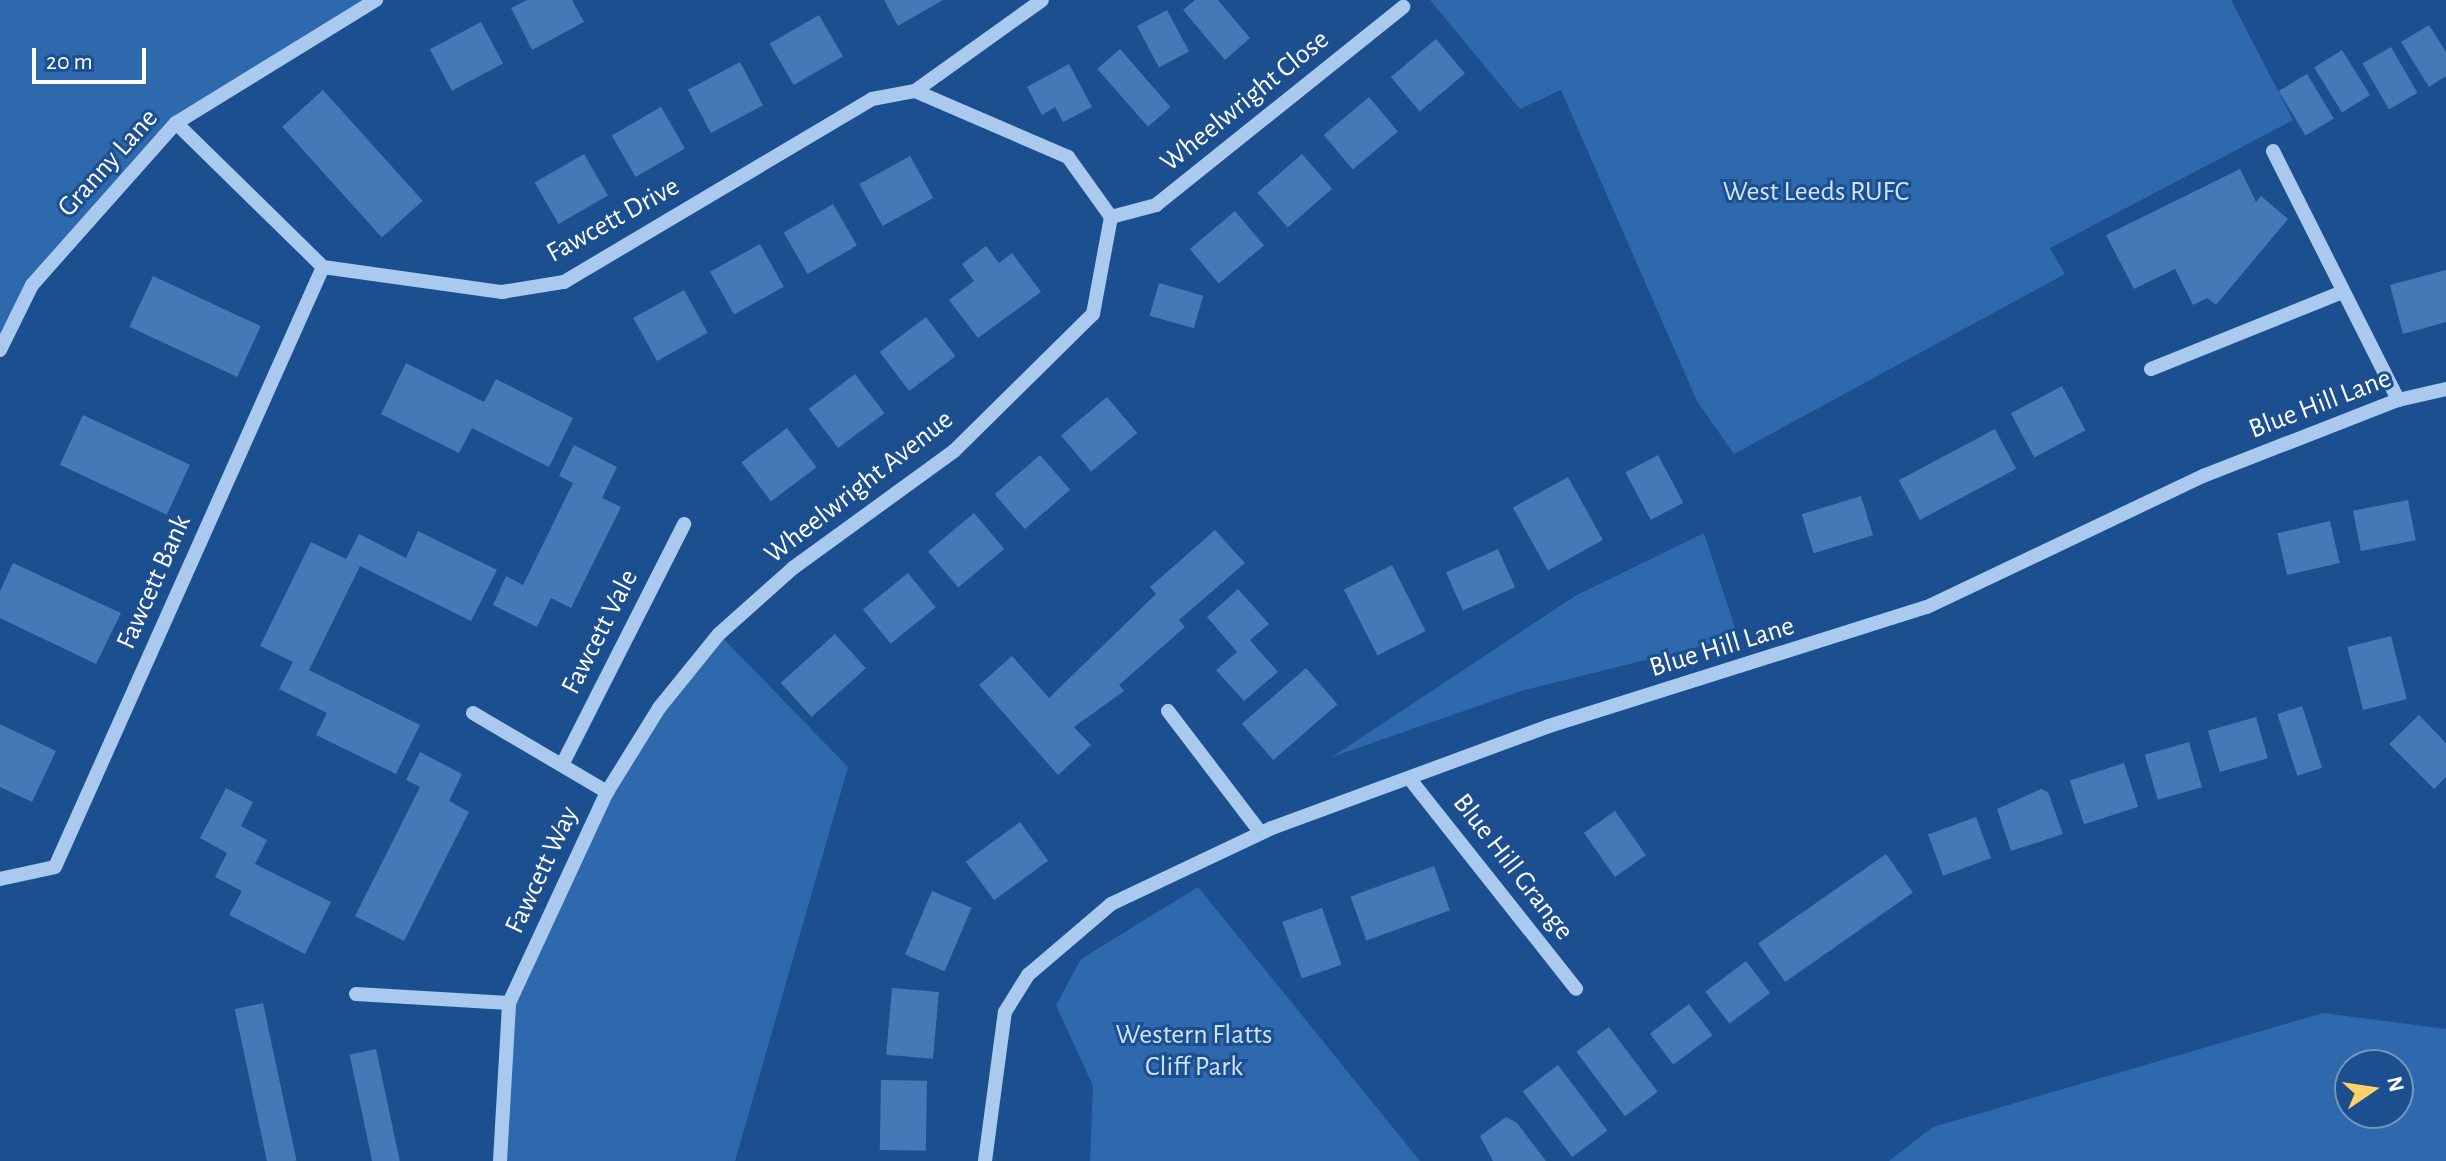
<!DOCTYPE html>
<style>
body{margin:0}
#map{position:relative;width:2446px;height:1161px;overflow:hidden;background:#1b4f8f;font-family:"Alegreya Sans",sans-serif}
div>[style]{position:absolute}
.green>*{inset:0;background:#2e69ad}
.building>*{inset:0;background:#4478b7;transform-origin:0 0}
.minor>*{height:14px;margin:-7px;padding:0 7px;transform-origin:7px;border-radius:7px;background:#a9c9ee}
span{translate:-50% -50%;white-space:nowrap;text-align:center;line-height:1.15;-webkit-text-stroke:6px #1b4f8f;paint-order:stroke}
.street-label{font-size:28px;color:#fff}
.park-label{font-size:28px;color:#cfe3fa}
.north{position:absolute;left:2334px;top:1049px;width:80px;height:80px;box-sizing:border-box;background:#1b4f8f;border:2px solid #7695bc;border-radius:50%;rotate:77deg;font-size:22px;font-weight:700;line-height:32px;text-align:center;color:#fff}
.north::after{content:'';display:block;margin:auto;width:28px;height:36px;background:#ffd166;clip-path:polygon(50% 0,100% 100%,50% 72%,0 100%)}
.scale{position:absolute;left:32px;top:48px;width:114px;height:36px;box-sizing:border-box;border:4px solid #fff;border-top:0;padding-left:10px;font-size:24px;line-height:28px;white-space:nowrap;color:#fff;-webkit-text-stroke:6px #1b4f8f;paint-order:stroke}
</style>
<div id="map">
<div class="green">
<i style="clip-path:polygon(0 0,376px 0,176px 123px,32px 285px,0 350px)"></i>
<i style="clip-path:polygon(1430px 0,2231px 0,2293px 120px,2050px 248px,2065px 274px,1734px 454px,1697px 401px,1561px 90px,1520px 109px)"></i>
<i style="clip-path:polygon(1704px 533px,1738px 637px,1521px 691px,1332px 757px,1575px 596px)"></i>
<i style="clip-path:polygon(719px 634px,848px 767px,735px 1161px,500px 1161px,509px 1003px,607px 792px)"></i>
<i style="clip-path:polygon(1198px 887px,1420px 1161px,1090px 1161px,1093px 1086px,1056px 1005px,1081px 959px)"></i>
<i style="clip-path:polygon(evenodd,2323px 1013px,2446px 1029px,2446px 1161px,1889px 1161px,1933px 1127px,2323px 1013px,2350px 1065px,2398px 1065px,2398px 1113px,2350px 1113px,2350px 1065px)"></i>
</div>
<div class="building">
<i style="clip-path:polygon(527px 0,572px 0,584px 22px,532px 50px,511px 8px)"></i>
<i style="clip-path:polygon(884px 0,943px 0,898px 26px)"></i>
<i style="clip-path:polygon(1195px 0,1218px 0,1250px 38px,1225px 60px,1183px 10px)"></i>
<i style="left:1167px;top:10px;width:47px;height:34px;rotate:62deg"></i>
<i style="left:819px;top:15px;width:48px;height:57px;rotate:60deg"></i>
<i style="left:481px;top:22px;width:47px;height:58px;rotate:62deg"></i>
<i style="clip-path:polygon(2429px 25px,2446px 52px,2446px 76px,2429px 87px,2401px 42px)"></i>
<i style="left:1436px;top:39px;width:45px;height:59px;rotate:50deg"></i>
<i style="left:2391px;top:47px;width:53px;height:33px;rotate:60deg"></i>
<i style="left:1120px;top:49px;width:77px;height:30px;rotate:49deg"></i>
<i style="left:2342px;top:50px;width:53px;height:33px;rotate:58deg"></i>
<i style="left:740px;top:62px;width:49px;height:59px;rotate:62deg"></i>
<i style="clip-path:polygon(1069px 64px,1092px 107px,1063px 122px,1055px 107px,1042px 115px,1027px 87px)"></i>
<i style="left:2307px;top:74px;width:52px;height:33px;rotate:59deg"></i>
<i style="left:323px;top:90px;width:149px;height:55px;rotate:48deg"></i>
<i style="left:1369px;top:97px;width:45px;height:59px;rotate:50deg"></i>
<i style="left:661px;top:107px;width:48px;height:57px;rotate:60deg"></i>
<i style="left:584px;top:154px;width:48px;height:57px;rotate:60deg"></i>
<i style="left:1302px;top:154px;width:46px;height:59px;rotate:49deg"></i>
<i style="left:910px;top:156px;width:48px;height:58px;rotate:61deg"></i>
<i style="clip-path:polygon(2240px 169px,2256px 202px,2261px 196px,2288px 219px,2216px 305px,2207px 298px,2193px 305px,2175px 269px,2134px 289px,2106px 235px)"></i>
<i style="left:833px;top:204px;width:48px;height:57px;rotate:60deg"></i>
<i style="left:1235px;top:211px;width:45px;height:59px;rotate:50deg"></i>
<i style="left:760px;top:244px;width:49px;height:57px;rotate:61deg"></i>
<i style="clip-path:polygon(986px 246px,999px 263px,1012px 253px,1041px 292px,978px 338px,949px 300px,974px 281px,962px 264px)"></i>
<i style="clip-path:polygon(2446px 270px,2446px 322px,2403px 334px,2390px 285px)"></i>
<i style="left:153px;top:276px;width:119px;height:56px;rotate:25deg"></i>
<i style="left:1159px;top:283px;width:46px;height:34px;rotate:16deg"></i>
<i style="left:684px;top:290px;width:49px;height:58px;rotate:61deg"></i>
<i style="left:926px;top:317px;width:49px;height:58px;rotate:53deg"></i>
<i style="clip-path:polygon(406px 363px,484px 402px,496px 379px,573px 418px,549px 467px,472px 428px,459px 453px,381px 414px)"></i>
<i style="left:855px;top:374px;width:49px;height:58px;rotate:53deg"></i>
<i style="left:2062px;top:386px;width:50px;height:58px;rotate:62deg"></i>
<i style="left:1107px;top:397px;width:47px;height:60px;rotate:50deg"></i>
<i style="left:83px;top:415px;width:118px;height:55px;rotate:25deg"></i>
<i style="left:787px;top:428px;width:49px;height:57px;rotate:53deg"></i>
<i style="left:1995px;top:429px;width:45px;height:109px;rotate:62deg"></i>
<i style="clip-path:polygon(574px 445px,617px 467px,602px 498px,621px 507px,571px 608px,551px 598px,537px 627px,493px 605px,506px 576px,523px 585px,573px 483px,559px 476px)"></i>
<i style="left:1040px;top:455px;width:46px;height:60px;rotate:49deg"></i>
<i style="left:1658px;top:455px;width:54px;height:37px;rotate:62deg"></i>
<i style="left:1568px;top:477px;width:72px;height:63px;rotate:61deg"></i>
<i style="left:1861px;top:496px;width:41px;height:62px;rotate:73deg"></i>
<i style="left:2408px;top:500px;width:41px;height:56px;rotate:79deg"></i>
<i style="left:974px;top:513px;width:47px;height:60px;rotate:50deg"></i>
<i style="left:2330px;top:521px;width:43px;height:54px;rotate:77deg"></i>
<i style="clip-path:polygon(1215px 530px,1245px 563px,1179px 620px,1185px 627px,1119px 685px,1124px 691px,1074px 727px,1091px 745px,1058px 775px,979px 685px,1012px 656px,1049px 698px,1156px 594px,1150px 587px)"></i>
<i style="clip-path:polygon(418px 531px,497px 570px,471px 621px,360px 566px,309px 670px,420px 725px,396px 774px,316px 735px,327px 713px,279px 689px,293px 662px,260px 646px,311px 542px,346px 559px,359px 534px,406px 558px)"></i>
<i style="left:1498px;top:549px;width:42px;height:57px;rotate:66deg"></i>
<i style="clip-path:polygon(13px 563px,121px 613px,96px 664px,0 618px,0 591px)"></i>
<i style="left:1392px;top:565px;width:74px;height:54px;rotate:63deg"></i>
<i style="left:908px;top:573px;width:44px;height:58px;rotate:51deg"></i>
<i style="clip-path:polygon(1238px 589px,1269px 624px,1250px 640px,1278px 672px,1244px 701px,1216px 670px,1237px 652px,1207px 617px)"></i>
<i style="left:835px;top:634px;width:46px;height:73px;rotate:48deg"></i>
<i style="left:2391px;top:636px;width:65px;height:45px;rotate:76deg"></i>
<i style="left:1306px;top:668px;width:48px;height:85px;rotate:49deg"></i>
<i style="left:2302px;top:706px;width:65px;height:26px;rotate:72deg"></i>
<i style="clip-path:polygon(2419px 715px,2446px 743px,2446px 777px,2434px 789px,2389px 744px)"></i>
<i style="left:2256px;top:717px;width:43px;height:50px;rotate:74deg"></i>
<i style="clip-path:polygon(0 724px,56px 751px,32px 802px,0 787px)"></i>
<i style="left:2189px;top:742px;width:47px;height:46px;rotate:74deg"></i>
<i style="clip-path:polygon(420px 752px,462px 774px,449px 801px,469px 812px,404px 941px,355px 916px,420px 787px,406px 780px)"></i>
<i style="left:2124px;top:763px;width:46px;height:57px;rotate:72deg"></i>
<i style="clip-path:polygon(226px 788px,253px 802px,241px 826px,267px 840px,255px 864px,331px 902px,305px 954px,229px 915px,242px 891px,215px 877px,227px 853px,200px 838px)"></i>
<i style="clip-path:polygon(2041px 789px,2048px 792px,2063px 834px,2011px 851px,1997px 809px)"></i>
<i style="left:1615px;top:811px;width:54px;height:38px;rotate:55deg"></i>
<i style="left:1976px;top:817px;width:44px;height:51px;rotate:70deg"></i>
<i style="left:1020px;top:822px;width:48px;height:67px;rotate:54deg"></i>
<i style="left:1886px;top:854px;width:47px;height:156px;rotate:55deg"></i>
<i style="left:1434px;top:866px;width:47px;height:89px;rotate:70deg"></i>
<i style="left:932px;top:891px;width:43px;height:69px;rotate:23deg"></i>
<i style="left:1322px;top:908px;width:60px;height:42px;rotate:71deg"></i>
<i style="left:1746px;top:961px;width:40px;height:51px;rotate:53deg"></i>
<i style="left:892px;top:988px;width:47px;height:67px;rotate:5deg"></i>
<i style="left:263px;top:1003px;width:161px;height:29px;rotate:78deg"></i>
<i style="left:1689px;top:1004px;width:39px;height:49px;rotate:53deg"></i>
<i style="left:1609px;top:1027px;width:81px;height:41px;rotate:53deg"></i>
<i style="left:376px;top:1049px;width:115px;height:27px;rotate:78deg"></i>
<i style="left:1558px;top:1065px;width:82px;height:44px;rotate:53deg"></i>
<i style="left:881px;top:1080px;width:46px;height:70px;rotate:1deg"></i>
<i style="clip-path:polygon(1506px 1117px,1517px 1123px,1546px 1161px,1493px 1161px,1480px 1136px)"></i>
</div>
<div class="minor">
<i style="left:176px;top:123px;width:206px;rotate:44.4deg"></i>
<i style="left:323px;top:267px;width:181px;rotate:8deg"></i>
<i style="left:502px;top:292px;width:63px;rotate:-9.2deg"></i>
<i style="left:564px;top:282px;width:358px;rotate:-30.7deg"></i>
<i style="left:872px;top:99px;width:44px;rotate:-10.5deg"></i>
<i style="left:915px;top:91px;width:156px;rotate:-35.6deg"></i>
<i style="left:2273px;top:151px;width:279px;rotate:63.3deg"></i>
<i style="left:1111px;top:217px;width:47px;rotate:-14.9deg"></i>
<i style="left:1156px;top:205px;width:317px;rotate:-38.7deg"></i>
<i style="left:0;top:350px;width:72px;rotate:-63.8deg"></i>
<i style="left:32px;top:285px;width:217px;rotate:-48.4deg"></i>
<i style="left:176px;top:123px;width:235px;rotate:-31.6deg"></i>
<i style="left:2151px;top:369px;width:207px;rotate:-21.9deg"></i>
<i style="left:1168px;top:711px;width:153px;rotate:52.7deg"></i>
<i style="left:473px;top:713px;width:156px;rotate:30.5deg"></i>
<i style="left:563px;top:763px;width:268px;rotate:-63.1deg"></i>
<i style="left:1409px;top:778px;width:269px;rotate:51.6deg"></i>
<i style="left:0;top:879px;width:56px;rotate:-12.3deg"></i>
<i style="left:55px;top:867px;width:657px;rotate:-65.93deg"></i>
<i style="left:356px;top:994px;width:153px;rotate:3.4deg"></i>
<i style="left:500px;top:1161px;width:158px;rotate:-86.7deg"></i>
<i style="left:509px;top:1003px;width:233px;rotate:-65.1deg"></i>
<i style="left:607px;top:792px;width:99px;rotate:-58.2deg"></i>
<i style="left:659px;top:708px;width:95px;rotate:-51deg"></i>
<i style="left:719px;top:634px;width:99px;rotate:-41.7deg"></i>
<i style="left:793px;top:568px;width:199px;rotate:-36deg"></i>
<i style="left:954px;top:451px;width:195px;rotate:-44.6deg"></i>
<i style="left:1093px;top:314px;width:99px;rotate:-79.5deg"></i>
<i style="left:1111px;top:217px;width:74px;rotate:-125.6deg"></i>
<i style="left:1068px;top:157px;width:167px;rotate:-156.7deg"></i>
<i style="left:985px;top:1161px;width:150px;rotate:-82.4deg"></i>
<i style="left:1005px;top:1012px;width:44px;rotate:-58.1deg"></i>
<i style="left:1028px;top:975px;width:109px;rotate:-40.5deg"></i>
<i style="left:1111px;top:904px;width:178px;rotate:-25.3deg"></i>
<i style="left:1272px;top:828px;width:295px;rotate:-20.2deg"></i>
<i style="left:1549px;top:726px;width:396px;rotate:-17.5deg"></i>
<i style="left:1927px;top:607px;width:306px;rotate:-25.4deg"></i>
<i style="left:2203px;top:476px;width:209px;rotate:-21.3deg"></i>
<i style="left:2398px;top:400px;width:49px;rotate:-12.9deg"></i>
</div>
<div class="street-label">
<span style="left:1245px;top:101px;rotate:-39deg">Wheelwright Close</span>
<span style="left:108px;top:163px;rotate:-48deg">Granny Lane</span>
<span style="left:613px;top:220px;rotate:-29deg">Fawcett Drive</span>
<span style="left:2320px;top:404px;rotate:-21deg">Blue Hill Lane</span>
<span style="left:859px;top:487px;rotate:-38deg">Wheelwright Avenue</span>
<span style="left:154px;top:582px;rotate:-66deg">Fawcett Bank</span>
<span style="left:600px;top:632px;rotate:-63deg">Fawcett Vale</span>
<span style="left:1722px;top:647px;rotate:-17deg">Blue Hill Lane</span>
<span style="left:1513px;top:867px;rotate:52deg">Blue Hill Grange</span>
<span style="left:542px;top:870px;rotate:-65deg">Fawcett Way</span>
</div>
<div class="park-label">
<span style="left:1816px;top:192px">West Leeds RUFC</span>
<span style="left:1194px;top:1051px">Western Flatts<br>Cliff Park</span>
</div>
<div class="north">N</div>
<div class="scale">20 m</div>
</div>
